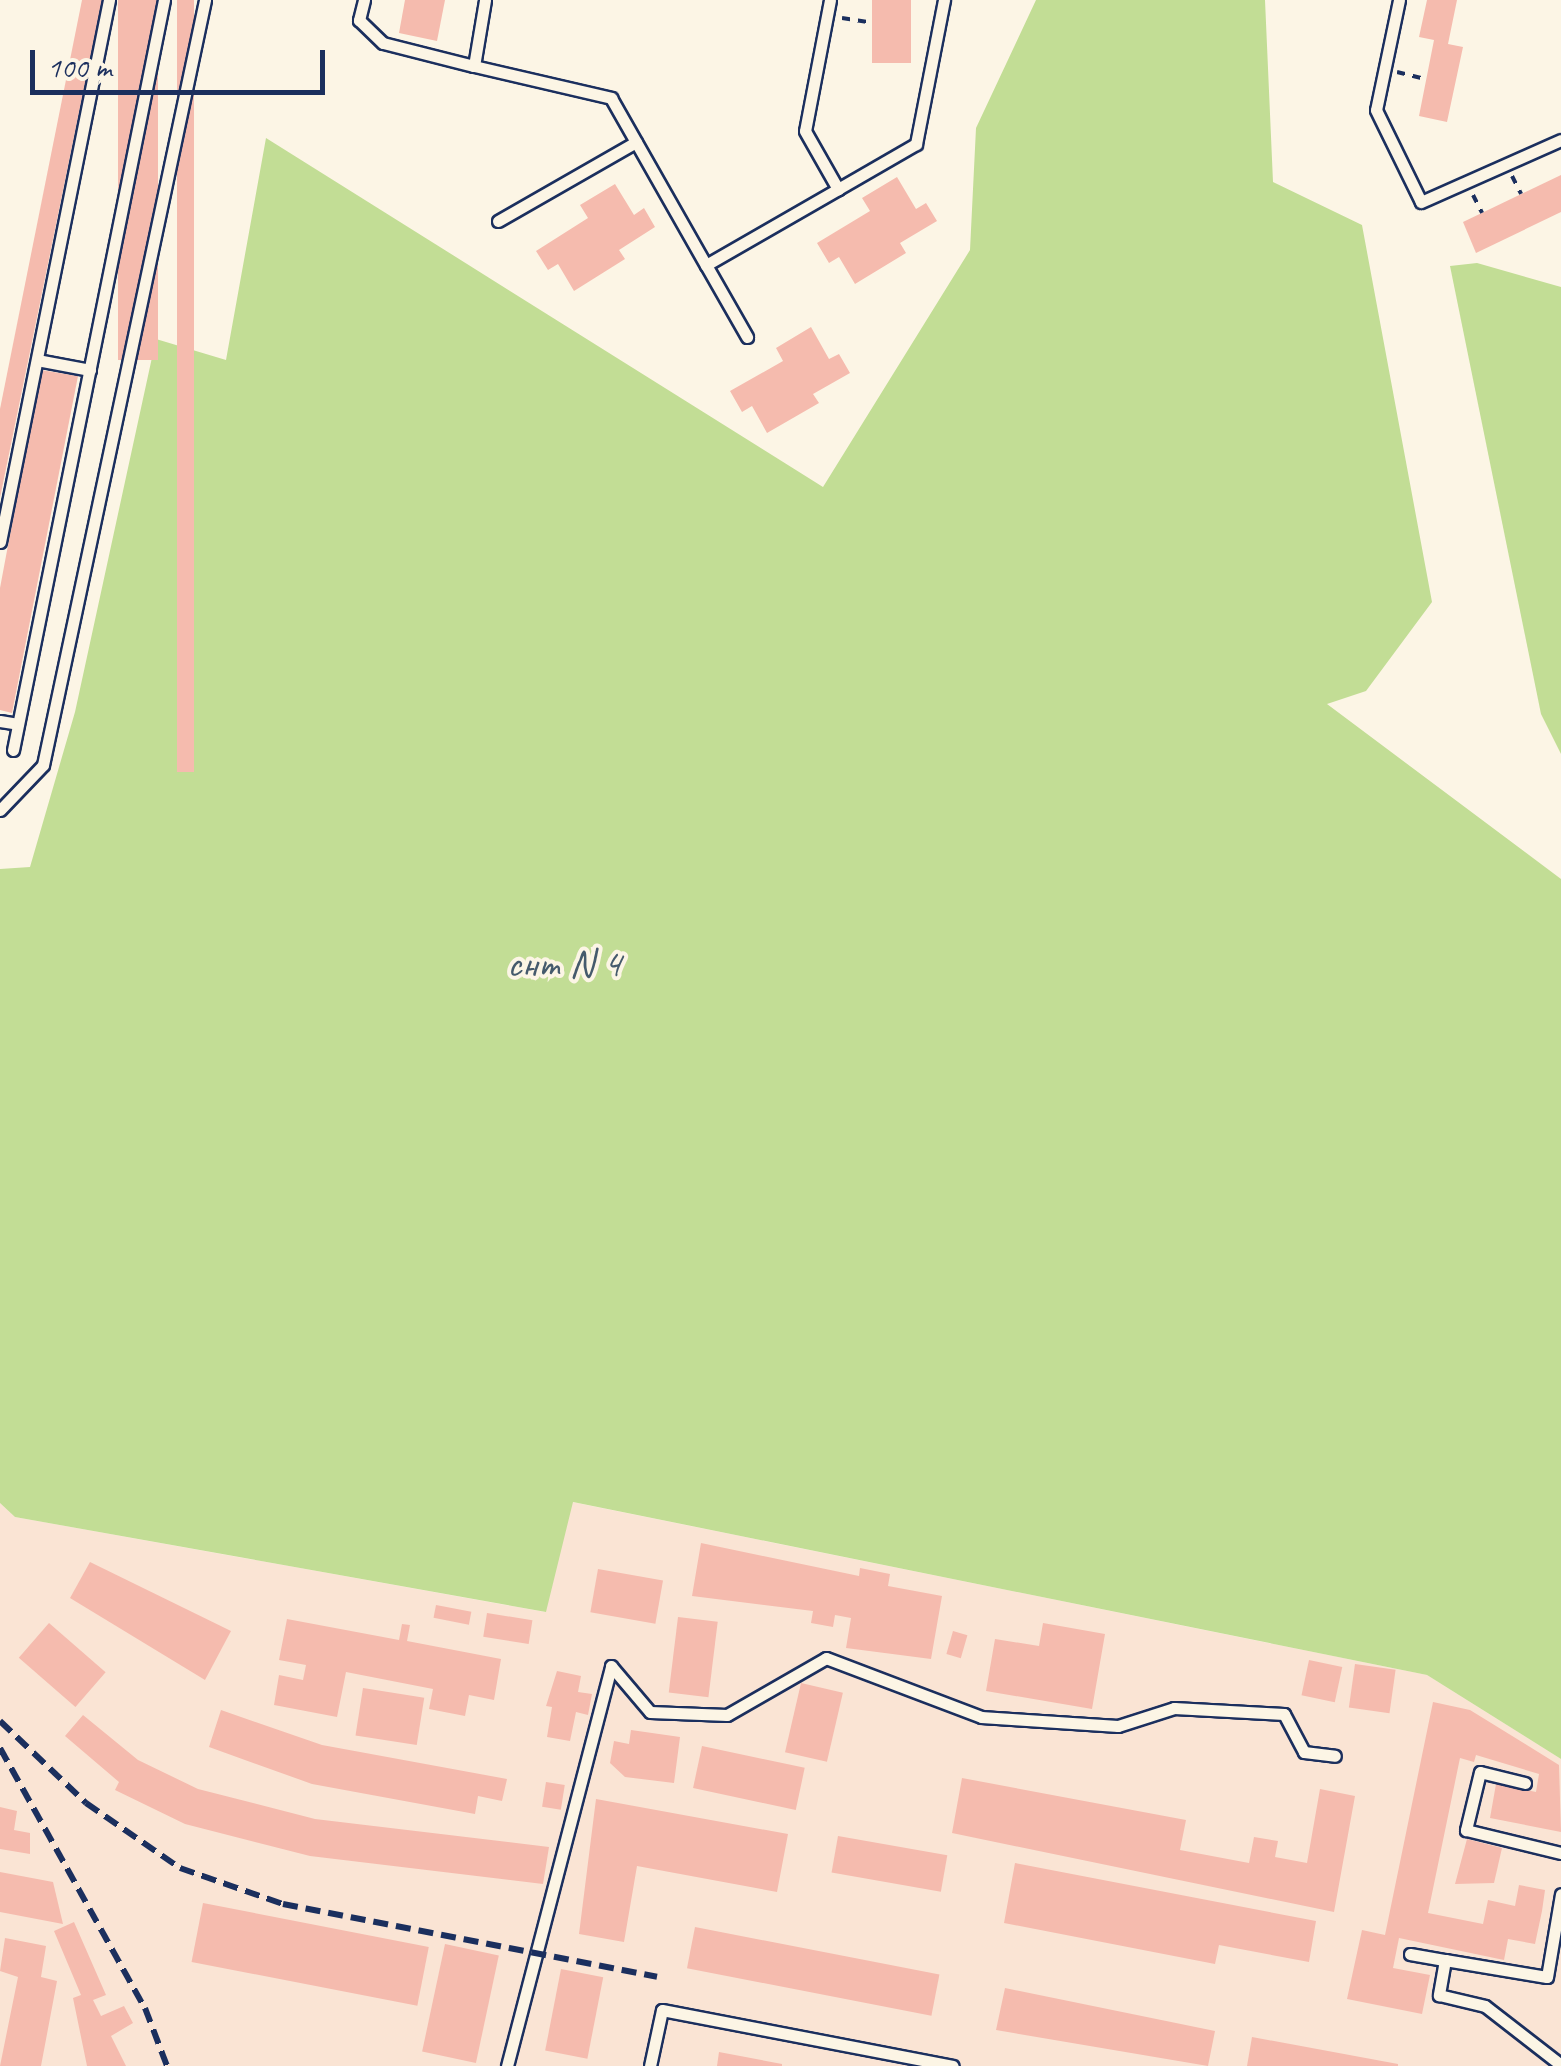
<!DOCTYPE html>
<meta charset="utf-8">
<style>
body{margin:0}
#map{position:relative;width:1561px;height:2066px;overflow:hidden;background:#fcf5e5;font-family:Caveat,sans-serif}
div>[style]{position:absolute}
.built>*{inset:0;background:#fae4d4}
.green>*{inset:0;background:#c2dd95}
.building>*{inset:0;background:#f5bbae;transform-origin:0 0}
.path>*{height:4px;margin-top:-2px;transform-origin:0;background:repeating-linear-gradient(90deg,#1b2f5e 0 8px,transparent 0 16px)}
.roads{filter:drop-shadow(2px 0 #1b2f5e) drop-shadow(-2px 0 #1b2f5e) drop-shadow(0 2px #1b2f5e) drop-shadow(0 -2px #1b2f5e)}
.lane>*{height:11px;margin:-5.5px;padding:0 5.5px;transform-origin:5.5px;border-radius:5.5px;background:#fcf5e5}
.rail>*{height:6px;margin-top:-3px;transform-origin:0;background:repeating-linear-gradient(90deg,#1b2f5e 0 15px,transparent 0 23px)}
span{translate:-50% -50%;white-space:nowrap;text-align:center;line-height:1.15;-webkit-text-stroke:8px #fcf5e5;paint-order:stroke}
.park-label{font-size:40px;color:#455a6c}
.scale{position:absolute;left:30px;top:50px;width:295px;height:45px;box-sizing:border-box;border:5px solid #1b2f5e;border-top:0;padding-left:12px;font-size:30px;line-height:35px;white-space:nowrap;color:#1b2f5e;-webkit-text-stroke:8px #fcf5e5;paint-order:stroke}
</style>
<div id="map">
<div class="built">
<i style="clip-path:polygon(572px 1502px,1427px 1675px,1561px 1759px,1561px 2066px,0 2066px,0 1503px,15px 1517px,545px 1612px)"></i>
</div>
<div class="green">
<i style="clip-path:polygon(1036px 0,1265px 0,1273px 182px,1362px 225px,1432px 602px,1366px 691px,1327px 704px,1561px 879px,1561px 1759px,1427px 1675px,573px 1502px,546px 1612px,15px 1517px,0 1503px,0 869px,30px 867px,75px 712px,156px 339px,226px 360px,266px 138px,823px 487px,970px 250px,976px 128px)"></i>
<i style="clip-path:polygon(1477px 263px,1561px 287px,1561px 754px,1541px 714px,1450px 266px)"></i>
</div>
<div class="building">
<i style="clip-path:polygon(82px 0,102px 0,0 498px,0 409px)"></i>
<i style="left:118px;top:0;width:40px;height:360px"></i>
<i style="left:177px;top:0;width:17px;height:772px"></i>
<i style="clip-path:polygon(405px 0,445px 0,437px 41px,399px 33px)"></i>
<i style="left:872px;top:0;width:39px;height:63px"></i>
<i style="clip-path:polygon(1427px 0,1457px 0,1448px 44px,1463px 47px,1447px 122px,1419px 116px,1434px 40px,1419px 37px)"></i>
<i style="clip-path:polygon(1561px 175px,1561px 212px,1476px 253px,1463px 222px)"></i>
<i style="clip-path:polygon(897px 177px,916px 209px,926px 203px,937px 221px,900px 243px,906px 253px,855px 284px,839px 257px,829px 263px,817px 243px,870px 211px,862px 198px)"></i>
<i style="clip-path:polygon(615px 184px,634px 215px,644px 208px,655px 227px,619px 250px,625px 259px,574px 291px,558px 264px,548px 270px,536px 251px,588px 218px,580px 205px)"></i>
<i style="clip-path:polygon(811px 327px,829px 359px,839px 354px,850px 373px,813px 394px,819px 403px,767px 433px,752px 406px,742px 412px,730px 391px,783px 361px,776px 348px)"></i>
<i style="clip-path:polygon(41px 370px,78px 376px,12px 713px,0 710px,0 588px)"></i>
<i style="clip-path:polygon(701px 1543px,859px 1576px,860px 1568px,890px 1574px,888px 1586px,942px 1596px,931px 1659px,846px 1648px,851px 1618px,835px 1615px,833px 1627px,811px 1623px,813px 1611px,692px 1596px)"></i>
<i style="clip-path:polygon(90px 1562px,231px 1631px,205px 1680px,70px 1598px)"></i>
<i style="left:598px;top:1569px;width:66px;height:44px;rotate:10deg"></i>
<i style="left:436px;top:1605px;width:36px;height:13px;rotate:11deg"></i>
<i style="left:487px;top:1613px;width:46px;height:24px;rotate:9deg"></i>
<i style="left:678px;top:1617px;width:40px;height:76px;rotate:7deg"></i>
<i style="clip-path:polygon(287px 1619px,399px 1640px,402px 1624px,410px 1625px,407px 1641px,501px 1659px,494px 1700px,469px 1695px,465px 1716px,429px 1709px,433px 1689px,346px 1672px,337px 1717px,274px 1705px,279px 1675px,303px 1680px,306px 1665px,279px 1660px)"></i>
<i style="left:49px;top:1623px;width:75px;height:46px;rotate:41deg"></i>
<i style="clip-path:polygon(1043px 1623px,1105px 1634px,1092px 1709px,986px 1691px,995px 1639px,1039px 1646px)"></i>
<i style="left:953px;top:1631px;width:15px;height:24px;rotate:16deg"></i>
<i style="left:1309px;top:1660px;width:34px;height:36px;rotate:12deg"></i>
<i style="left:1355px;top:1664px;width:41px;height:44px;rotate:8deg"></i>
<i style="clip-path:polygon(557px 1671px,581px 1676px,578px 1692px,592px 1694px,588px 1715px,576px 1712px,570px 1741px,547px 1737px,552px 1707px,546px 1706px)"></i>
<i style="left:801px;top:1683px;width:43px;height:71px;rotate:13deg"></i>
<i style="left:363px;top:1688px;width:62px;height:48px;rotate:9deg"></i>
<i style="clip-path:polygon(1433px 1702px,1470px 1710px,1559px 1765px,1561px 1832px,1490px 1818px,1496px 1784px,1536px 1792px,1539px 1774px,1476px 1755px,1474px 1762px,1460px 1758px,1428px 1913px,1483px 1924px,1488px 1900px,1515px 1906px,1519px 1885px,1545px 1890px,1542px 1911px,1535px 1944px,1508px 1939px,1504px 1960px,1399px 1938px,1393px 1968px,1430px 1975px,1422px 2014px,1347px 1999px,1362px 1930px,1385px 1935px)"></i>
<i style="clip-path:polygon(221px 1710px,322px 1745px,507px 1779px,502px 1801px,478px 1796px,475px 1814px,312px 1784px,209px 1747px)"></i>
<i style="clip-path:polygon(83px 1715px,138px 1760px,198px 1789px,315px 1819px,549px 1847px,543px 1884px,310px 1856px,185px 1824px,115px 1790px,119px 1782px,65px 1736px)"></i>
<i style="clip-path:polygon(631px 1730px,680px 1737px,674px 1783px,625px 1777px,610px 1763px,614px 1741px,629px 1744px)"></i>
<i style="left:702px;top:1746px;width:105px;height:43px;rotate:12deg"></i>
<i style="clip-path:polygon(962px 1778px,1186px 1820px,1180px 1850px,1249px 1863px,1254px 1837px,1278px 1841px,1275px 1857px,1307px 1863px,1320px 1789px,1355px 1796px,1334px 1912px,952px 1833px)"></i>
<i style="left:546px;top:1782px;width:19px;height:25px;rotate:9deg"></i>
<i style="clip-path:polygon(596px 1799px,788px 1834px,777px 1892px,637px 1866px,624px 1942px,579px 1934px)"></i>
<i style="clip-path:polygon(0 1807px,17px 1811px,14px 1830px,30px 1833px,30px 1854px,0 1849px)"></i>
<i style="left:838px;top:1836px;width:111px;height:37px;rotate:10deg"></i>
<i style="clip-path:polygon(1467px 1839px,1502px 1848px,1494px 1883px,1455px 1884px)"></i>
<i style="clip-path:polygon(1015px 1863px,1316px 1921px,1309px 1962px,1219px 1945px,1215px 1964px,1004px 1923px)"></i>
<i style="clip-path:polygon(0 1872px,53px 1882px,63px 1924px,0 1912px)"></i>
<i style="left:203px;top:1903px;width:230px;height:60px;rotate:11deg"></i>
<i style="clip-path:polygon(74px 1922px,106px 1995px,93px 2000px,101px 2016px,124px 2006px,133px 2023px,111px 2036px,126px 2066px,87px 2066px,73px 1998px,81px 1995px,54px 1931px)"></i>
<i style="left:695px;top:1927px;width:249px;height:42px;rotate:11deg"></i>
<i style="clip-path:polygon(5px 1938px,46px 1946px,41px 1977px,57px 1981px,41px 2066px,0 2066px,18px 1977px,0 1971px)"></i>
<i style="left:445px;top:1944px;width:55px;height:110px;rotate:12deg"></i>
<i style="left:561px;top:1969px;width:43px;height:83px;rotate:11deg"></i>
<i style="clip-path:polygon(1005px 1988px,1215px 2031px,1208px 2066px,996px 2030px)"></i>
<i style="clip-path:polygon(1252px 2037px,1398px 2064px,1398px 2066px,1247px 2066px)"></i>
<i style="clip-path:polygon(719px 2052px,782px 2064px,782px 2066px,717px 2066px)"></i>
</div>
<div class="path">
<i style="left:842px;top:18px;width:26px;rotate:9deg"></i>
<i style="left:1397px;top:72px;width:30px;rotate:14deg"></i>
<i style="left:1512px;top:176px;width:20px;rotate:63deg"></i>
<i style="left:1473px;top:195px;width:20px;rotate:63deg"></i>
</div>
<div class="roads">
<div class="lane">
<i style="left:364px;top:0;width:21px;rotate:104deg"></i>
<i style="left:359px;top:20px;width:33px;rotate:44deg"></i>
<i style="left:383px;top:43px;width:94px;rotate:14.2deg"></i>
<i style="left:474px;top:66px;width:67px;rotate:-80.5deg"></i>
<i style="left:830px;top:0;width:133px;rotate:100.8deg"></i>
<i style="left:805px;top:131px;width:67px;rotate:60.4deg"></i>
<i style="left:838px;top:189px;width:90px;rotate:-30deg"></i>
<i style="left:916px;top:144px;width:147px;rotate:-79deg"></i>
<i style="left:1399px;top:0;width:112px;rotate:101.8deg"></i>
<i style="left:1376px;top:110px;width:102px;rotate:63.9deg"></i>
<i style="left:1421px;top:202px;width:153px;rotate:-23.9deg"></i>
<i style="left:474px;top:66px;width:141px;rotate:13.1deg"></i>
<i style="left:611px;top:98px;width:192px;rotate:60.4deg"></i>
<i style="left:706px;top:265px;width:152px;rotate:-29.9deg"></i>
<i style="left:498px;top:221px;width:159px;rotate:-29.8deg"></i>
<i style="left:706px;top:265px;width:83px;rotate:60.3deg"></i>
<i style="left:37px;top:360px;width:54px;rotate:10.7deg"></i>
<i style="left:0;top:542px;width:553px;rotate:-78.63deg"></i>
<i style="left:0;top:721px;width:18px;rotate:9deg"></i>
<i style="left:13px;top:750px;width:765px;rotate:-78.62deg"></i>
<i style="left:0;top:810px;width:62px;rotate:-46.3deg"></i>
<i style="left:43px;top:765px;width:782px;rotate:-78.04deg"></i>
<i style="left:611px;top:1666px;width:60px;rotate:49.7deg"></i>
<i style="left:650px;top:1712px;width:77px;rotate:2.2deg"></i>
<i style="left:727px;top:1715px;width:114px;rotate:-29.9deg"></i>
<i style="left:826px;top:1658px;width:166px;rotate:20.8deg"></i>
<i style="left:981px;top:1717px;width:137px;rotate:3.8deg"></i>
<i style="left:1118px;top:1726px;width:59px;rotate:-17.8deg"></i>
<i style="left:1174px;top:1708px;width:110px;rotate:3.1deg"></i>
<i style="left:1284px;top:1714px;width:43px;rotate:62.2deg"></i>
<i style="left:1304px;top:1752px;width:31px;rotate:7deg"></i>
<i style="left:1525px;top:1783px;width:46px;rotate:-166.3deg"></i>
<i style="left:1480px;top:1772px;width:60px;rotate:103.6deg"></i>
<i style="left:1466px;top:1830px;width:98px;rotate:13.6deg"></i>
<i style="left:1410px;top:1954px;width:36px;rotate:10deg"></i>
<i style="left:1445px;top:1960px;width:36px;rotate:100deg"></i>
<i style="left:1439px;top:1995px;width:47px;rotate:13.4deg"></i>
<i style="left:1485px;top:2006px;width:96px;rotate:37.8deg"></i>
<i style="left:1445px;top:1960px;width:103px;rotate:9.5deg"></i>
<i style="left:1547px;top:1977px;width:84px;rotate:-80.4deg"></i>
<i style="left:507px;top:2066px;width:413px;rotate:-75.4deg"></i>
<i style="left:650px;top:2066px;width:57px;rotate:-77.9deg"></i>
<i style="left:662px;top:2010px;width:296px;rotate:10.9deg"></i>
</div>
</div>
<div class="rail">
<i style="left:0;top:1721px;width:119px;rotate:43.6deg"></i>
<i style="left:86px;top:1803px;width:114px;rotate:34.7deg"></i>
<i style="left:180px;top:1868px;width:109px;rotate:19.3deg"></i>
<i style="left:283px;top:1904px;width:381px;rotate:11deg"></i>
<i style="left:0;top:1748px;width:298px;rotate:60.9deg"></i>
<i style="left:145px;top:2008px;width:62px;rotate:69.2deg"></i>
</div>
<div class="park-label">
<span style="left:564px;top:963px">снт N 4</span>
</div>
<div class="scale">100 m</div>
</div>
